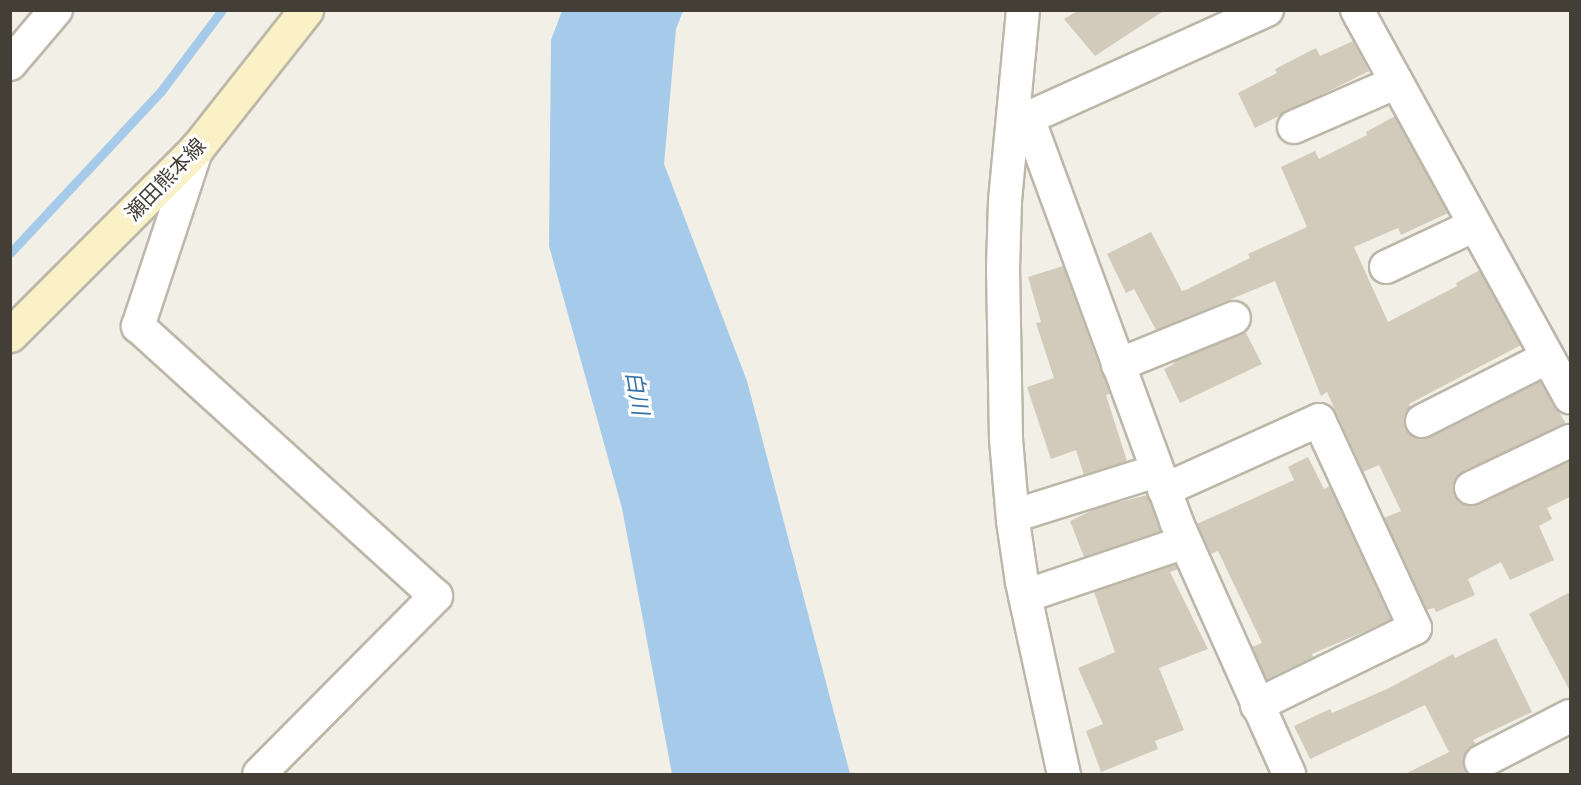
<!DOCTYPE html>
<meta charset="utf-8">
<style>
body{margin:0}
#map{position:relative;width:1581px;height:785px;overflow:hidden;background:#f1efe6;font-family:"Titillium Web","Noto Sans JP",sans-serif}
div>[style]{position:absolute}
.water>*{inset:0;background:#a6cbea}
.stream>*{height:9px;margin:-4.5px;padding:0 4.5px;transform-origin:4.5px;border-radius:4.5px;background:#a6cbea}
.building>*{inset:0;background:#d2cbbc}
.roads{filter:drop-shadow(2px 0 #bcb7a9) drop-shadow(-2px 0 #bcb7a9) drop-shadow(0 2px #bcb7a9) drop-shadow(0 -2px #bcb7a9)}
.street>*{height:32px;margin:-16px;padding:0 16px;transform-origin:16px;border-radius:16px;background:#fff}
.secondary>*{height:33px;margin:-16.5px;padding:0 16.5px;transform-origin:16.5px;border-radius:16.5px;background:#faf1c7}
span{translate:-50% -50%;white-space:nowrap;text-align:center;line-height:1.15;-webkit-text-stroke:6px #fff;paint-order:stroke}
.street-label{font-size:21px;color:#443f36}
.water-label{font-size:22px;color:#3772a7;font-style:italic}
.frame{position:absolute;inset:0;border:12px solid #443f36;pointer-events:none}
</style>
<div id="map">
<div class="water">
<i style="clip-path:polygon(562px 11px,683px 11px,676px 29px,664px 164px,747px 381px,850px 774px,672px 774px,622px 508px,549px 246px,551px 40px)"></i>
</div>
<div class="stream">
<i style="left:10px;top:253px;width:221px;rotate:-47deg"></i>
<i style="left:161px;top:91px;width:101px;rotate:-53deg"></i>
</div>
<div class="building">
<i style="clip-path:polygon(1079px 10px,1165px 10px,1095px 56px,1064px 19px)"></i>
<i style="clip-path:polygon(1353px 41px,1369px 71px,1255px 128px,1238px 93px,1277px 73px,1275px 69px,1316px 48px,1320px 56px)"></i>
<i style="clip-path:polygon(1395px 116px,1448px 213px,1401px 235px,1398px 228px,1354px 247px,1388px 322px,1457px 286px,1456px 283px,1480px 270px,1521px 345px,1409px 404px,1411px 408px,1404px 419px,1406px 430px,1412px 436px,1420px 439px,1430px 437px,1541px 381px,1566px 424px,1463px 472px,1456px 478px,1453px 486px,1455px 495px,1461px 503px,1469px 506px,1478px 504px,1570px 461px,1570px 497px,1547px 508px,1552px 519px,1539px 526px,1554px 560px,1510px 580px,1501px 562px,1468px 579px,1475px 595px,1436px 612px,1434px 608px,1426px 610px,1384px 518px,1401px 511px,1379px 465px,1363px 472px,1327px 392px,1321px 396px,1275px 281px,1156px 330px,1134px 289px,1126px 293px,1107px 254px,1151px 232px,1182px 291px,1188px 289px,1250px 258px,1248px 254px,1307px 227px,1281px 167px,1315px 151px,1319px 159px,1367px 135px,1366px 132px)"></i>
<i style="clip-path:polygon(1063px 266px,1110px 394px,1106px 395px,1127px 461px,1084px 475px,1076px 450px,1051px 459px,1027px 387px,1054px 378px,1036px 323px,1041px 322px,1028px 277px)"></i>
<i style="clip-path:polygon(1245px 331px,1262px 364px,1180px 403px,1164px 369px,1174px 364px,1173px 362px)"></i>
<i style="clip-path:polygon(1308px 457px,1324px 489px,1330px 486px,1391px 620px,1312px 654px,1313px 657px,1267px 680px,1252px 647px,1262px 643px,1218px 551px,1211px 554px,1197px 524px,1294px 480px,1288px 467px)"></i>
<i style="clip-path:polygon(1147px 495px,1161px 531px,1084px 557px,1070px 521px,1097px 508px)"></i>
<i style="clip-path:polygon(1176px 564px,1178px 569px,1170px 572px,1208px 649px,1159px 668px,1184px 730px,1155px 741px,1158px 749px,1101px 772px,1086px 731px,1103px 724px,1078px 668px,1115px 652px,1094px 592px)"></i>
<i style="clip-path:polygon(1570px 592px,1570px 691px,1529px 614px)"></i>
<i style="clip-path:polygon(1496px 638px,1532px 712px,1473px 740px,1476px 744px,1466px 752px,1463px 761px,1469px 774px,1405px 774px,1449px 752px,1425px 705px,1310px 759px,1294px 726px,1330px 709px,1332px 713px,1387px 689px,1453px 654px,1455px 658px)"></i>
</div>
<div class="roads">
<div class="street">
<i style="left:1023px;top:10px;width:192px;rotate:95.4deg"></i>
<i style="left:1005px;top:201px;width:66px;rotate:91.7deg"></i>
<i style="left:1003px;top:267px;width:172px;rotate:89deg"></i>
<i style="left:1006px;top:439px;width:82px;rotate:85.1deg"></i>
<i style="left:1013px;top:521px;width:62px;rotate:81.6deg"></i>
<i style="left:1022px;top:582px;width:197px;rotate:77.7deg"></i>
<i style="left:1267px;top:10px;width:262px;rotate:155.7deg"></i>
<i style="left:1028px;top:118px;width:429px;rotate:69.8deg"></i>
<i style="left:1176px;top:521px;width:277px;rotate:65.9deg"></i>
<i style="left:1357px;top:10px;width:442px;rotate:61.2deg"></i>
<i style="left:10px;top:64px;width:71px;rotate:-49.6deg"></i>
<i style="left:1294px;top:127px;width:112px;rotate:-23.6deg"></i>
<i style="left:197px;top:148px;width:188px;rotate:108.3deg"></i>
<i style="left:138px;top:326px;width:402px;rotate:42.2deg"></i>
<i style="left:436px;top:596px;width:251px;rotate:134.8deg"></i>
<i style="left:1386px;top:267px;width:98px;rotate:-25.3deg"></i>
<i style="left:1118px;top:365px;width:125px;rotate:-22.1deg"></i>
<i style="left:1422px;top:421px;width:141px;rotate:-26.9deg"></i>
<i style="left:1471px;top:488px;width:110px;rotate:-25.4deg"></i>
<i style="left:1164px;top:490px;width:170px;rotate:-24.3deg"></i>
<i style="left:1319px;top:420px;width:229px;rotate:65.2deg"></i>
<i style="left:1415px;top:628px;width:176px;rotate:154deg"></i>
<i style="left:1013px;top:516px;width:151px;rotate:-17.4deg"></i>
<i style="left:1025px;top:596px;width:169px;rotate:-18.6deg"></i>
<i style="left:1481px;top:762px;width:100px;rotate:-27.3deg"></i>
</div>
<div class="secondary">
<i style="left:10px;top:335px;width:264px;rotate:-45deg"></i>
<i style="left:197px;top:148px;width:176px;rotate:-51.7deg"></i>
</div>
</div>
<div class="street-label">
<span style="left:165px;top:179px;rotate:-46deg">瀬田熊本線</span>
</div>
<div class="water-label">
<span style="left:637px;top:393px;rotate:80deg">白川</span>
</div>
<div class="frame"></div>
</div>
